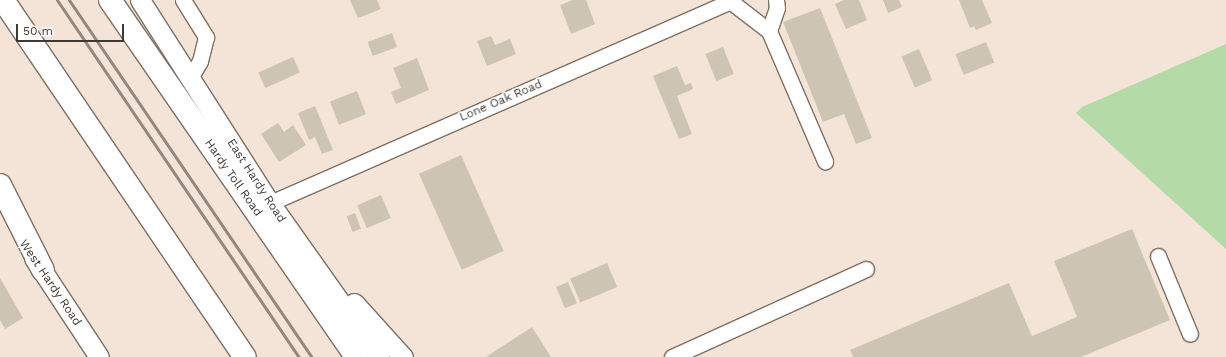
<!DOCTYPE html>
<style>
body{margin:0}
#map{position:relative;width:1226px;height:357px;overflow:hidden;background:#f3e4d7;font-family:"Work Sans",sans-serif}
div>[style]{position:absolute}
.green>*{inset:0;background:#b4dba7}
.building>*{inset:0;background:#cec4b4;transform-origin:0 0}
.roads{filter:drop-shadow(1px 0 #7d7065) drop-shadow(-1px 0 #7d7065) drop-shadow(0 1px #7d7065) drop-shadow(0 -1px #7d7065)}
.minor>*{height:15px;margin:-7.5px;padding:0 7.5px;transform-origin:7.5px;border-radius:7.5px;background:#fff}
.major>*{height:19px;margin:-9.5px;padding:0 9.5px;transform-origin:9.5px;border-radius:9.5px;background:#fff}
.highway>*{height:22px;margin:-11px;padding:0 11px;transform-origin:11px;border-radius:11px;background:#fff}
.rail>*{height:3px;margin:-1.5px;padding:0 1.5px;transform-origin:1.5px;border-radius:1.5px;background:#92887f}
span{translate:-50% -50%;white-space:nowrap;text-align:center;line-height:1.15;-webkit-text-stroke:3px #fff;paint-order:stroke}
.street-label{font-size:12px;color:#3f3934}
.scale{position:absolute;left:16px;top:24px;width:108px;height:18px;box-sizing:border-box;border:2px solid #3f3934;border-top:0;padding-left:5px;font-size:12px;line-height:14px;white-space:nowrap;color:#3f3934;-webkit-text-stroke:3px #fff;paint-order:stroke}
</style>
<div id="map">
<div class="green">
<i style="clip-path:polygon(1226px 44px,1226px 249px,1076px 113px,1082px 107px)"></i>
</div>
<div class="building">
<i style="clip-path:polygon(350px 0,377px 0,381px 9px,358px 18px)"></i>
<i style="clip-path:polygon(573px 0,586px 0,595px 24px,571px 34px,560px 5px)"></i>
<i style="clip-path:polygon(844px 0,859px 0,867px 20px,846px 29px,835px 4px)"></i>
<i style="clip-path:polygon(883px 0,899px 0,902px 7px,888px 13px)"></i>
<i style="clip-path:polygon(959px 0,982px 0,992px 23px,976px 30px,974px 26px,970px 28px)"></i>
<i style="clip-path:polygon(820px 8px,872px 138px,856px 144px,844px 114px,823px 122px,783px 22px)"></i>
<i style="left:392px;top:33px;width:15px;height:26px;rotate:70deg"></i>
<i style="clip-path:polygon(491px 36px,495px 45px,510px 39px,516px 54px,487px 66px,477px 41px)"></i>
<i style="left:986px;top:42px;width:22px;height:33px;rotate:68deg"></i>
<i style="left:723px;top:47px;width:29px;height:19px;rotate:68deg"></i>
<i style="left:919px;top:49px;width:34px;height:19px;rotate:67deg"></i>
<i style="left:293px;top:57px;width:17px;height:38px;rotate:66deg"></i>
<i style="clip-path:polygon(417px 58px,429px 90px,396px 104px,391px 92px,401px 88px,393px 68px)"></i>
<i style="clip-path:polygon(677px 66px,685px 85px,691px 83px,693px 89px,677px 96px,692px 134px,679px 139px,653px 76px)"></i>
<i style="left:357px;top:91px;width:25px;height:29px;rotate:69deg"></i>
<i style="clip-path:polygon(315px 106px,333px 150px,322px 154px,315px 137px,309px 140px,298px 113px)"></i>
<i style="clip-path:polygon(278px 123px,284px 132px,293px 125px,306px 145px,279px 162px,261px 134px)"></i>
<i style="left:461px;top:155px;width:105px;height:46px;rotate:66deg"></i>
<i style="left:381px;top:195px;width:25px;height:26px;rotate:67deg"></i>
<i style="left:355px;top:213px;width:17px;height:9px;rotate:69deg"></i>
<i style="clip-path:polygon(1132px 229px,1170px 320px,1081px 357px,853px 357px,850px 350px,1009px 283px,1032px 336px,1077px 317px,1054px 261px)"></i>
<i style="left:607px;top:263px;width:26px;height:40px;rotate:67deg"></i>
<i style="clip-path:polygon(0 278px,23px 318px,5px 329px,0 320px)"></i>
<i style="left:568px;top:282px;width:23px;height:13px;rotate:67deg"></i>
<i style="clip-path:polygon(532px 327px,551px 357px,486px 357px)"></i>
</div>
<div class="roads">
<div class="minor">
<i style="left:183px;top:0;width:44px;rotate:58.1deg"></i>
<i style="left:206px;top:37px;width:25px;rotate:104deg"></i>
<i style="left:200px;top:61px;width:20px;rotate:120deg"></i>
<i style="left:730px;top:1px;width:49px;rotate:37.6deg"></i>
<i style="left:769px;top:31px;width:142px;rotate:66.7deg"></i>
<i style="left:769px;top:31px;width:24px;rotate:-71deg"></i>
<i style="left:777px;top:8px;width:8px;rotate:-97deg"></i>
<i style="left:270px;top:203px;width:506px;rotate:-23.67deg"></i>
<i style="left:1158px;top:256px;width:84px;rotate:67.7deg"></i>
<i style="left:672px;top:357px;width:213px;rotate:-24.4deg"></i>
</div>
<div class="major">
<i style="left:140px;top:0;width:241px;rotate:57.4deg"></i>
<i style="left:270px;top:203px;width:189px;rotate:54.7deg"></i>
<i style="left:34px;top:258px;width:118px;rotate:56.7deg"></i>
<i style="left:354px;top:303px;width:73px;rotate:47.8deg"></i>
</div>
<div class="highway">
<i style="left:3px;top:0;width:431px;rotate:55.9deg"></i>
<i style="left:110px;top:0;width:434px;rotate:55.4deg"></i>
<i style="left:0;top:185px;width:95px;rotate:63.2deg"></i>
</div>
</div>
<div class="rail">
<i style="left:57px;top:0;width:431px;rotate:55.9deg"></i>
<i style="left:69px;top:0;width:432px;rotate:55.8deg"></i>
</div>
<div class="street-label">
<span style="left:501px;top:101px;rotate:-23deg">Lone Oak Road</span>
<span style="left:233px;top:178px;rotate:55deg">Hardy Toll Road</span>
<span style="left:256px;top:181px;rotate:57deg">East Hardy Road</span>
<span style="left:50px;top:283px;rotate:56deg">West Hardy Road</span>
</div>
<div class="scale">50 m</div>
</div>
